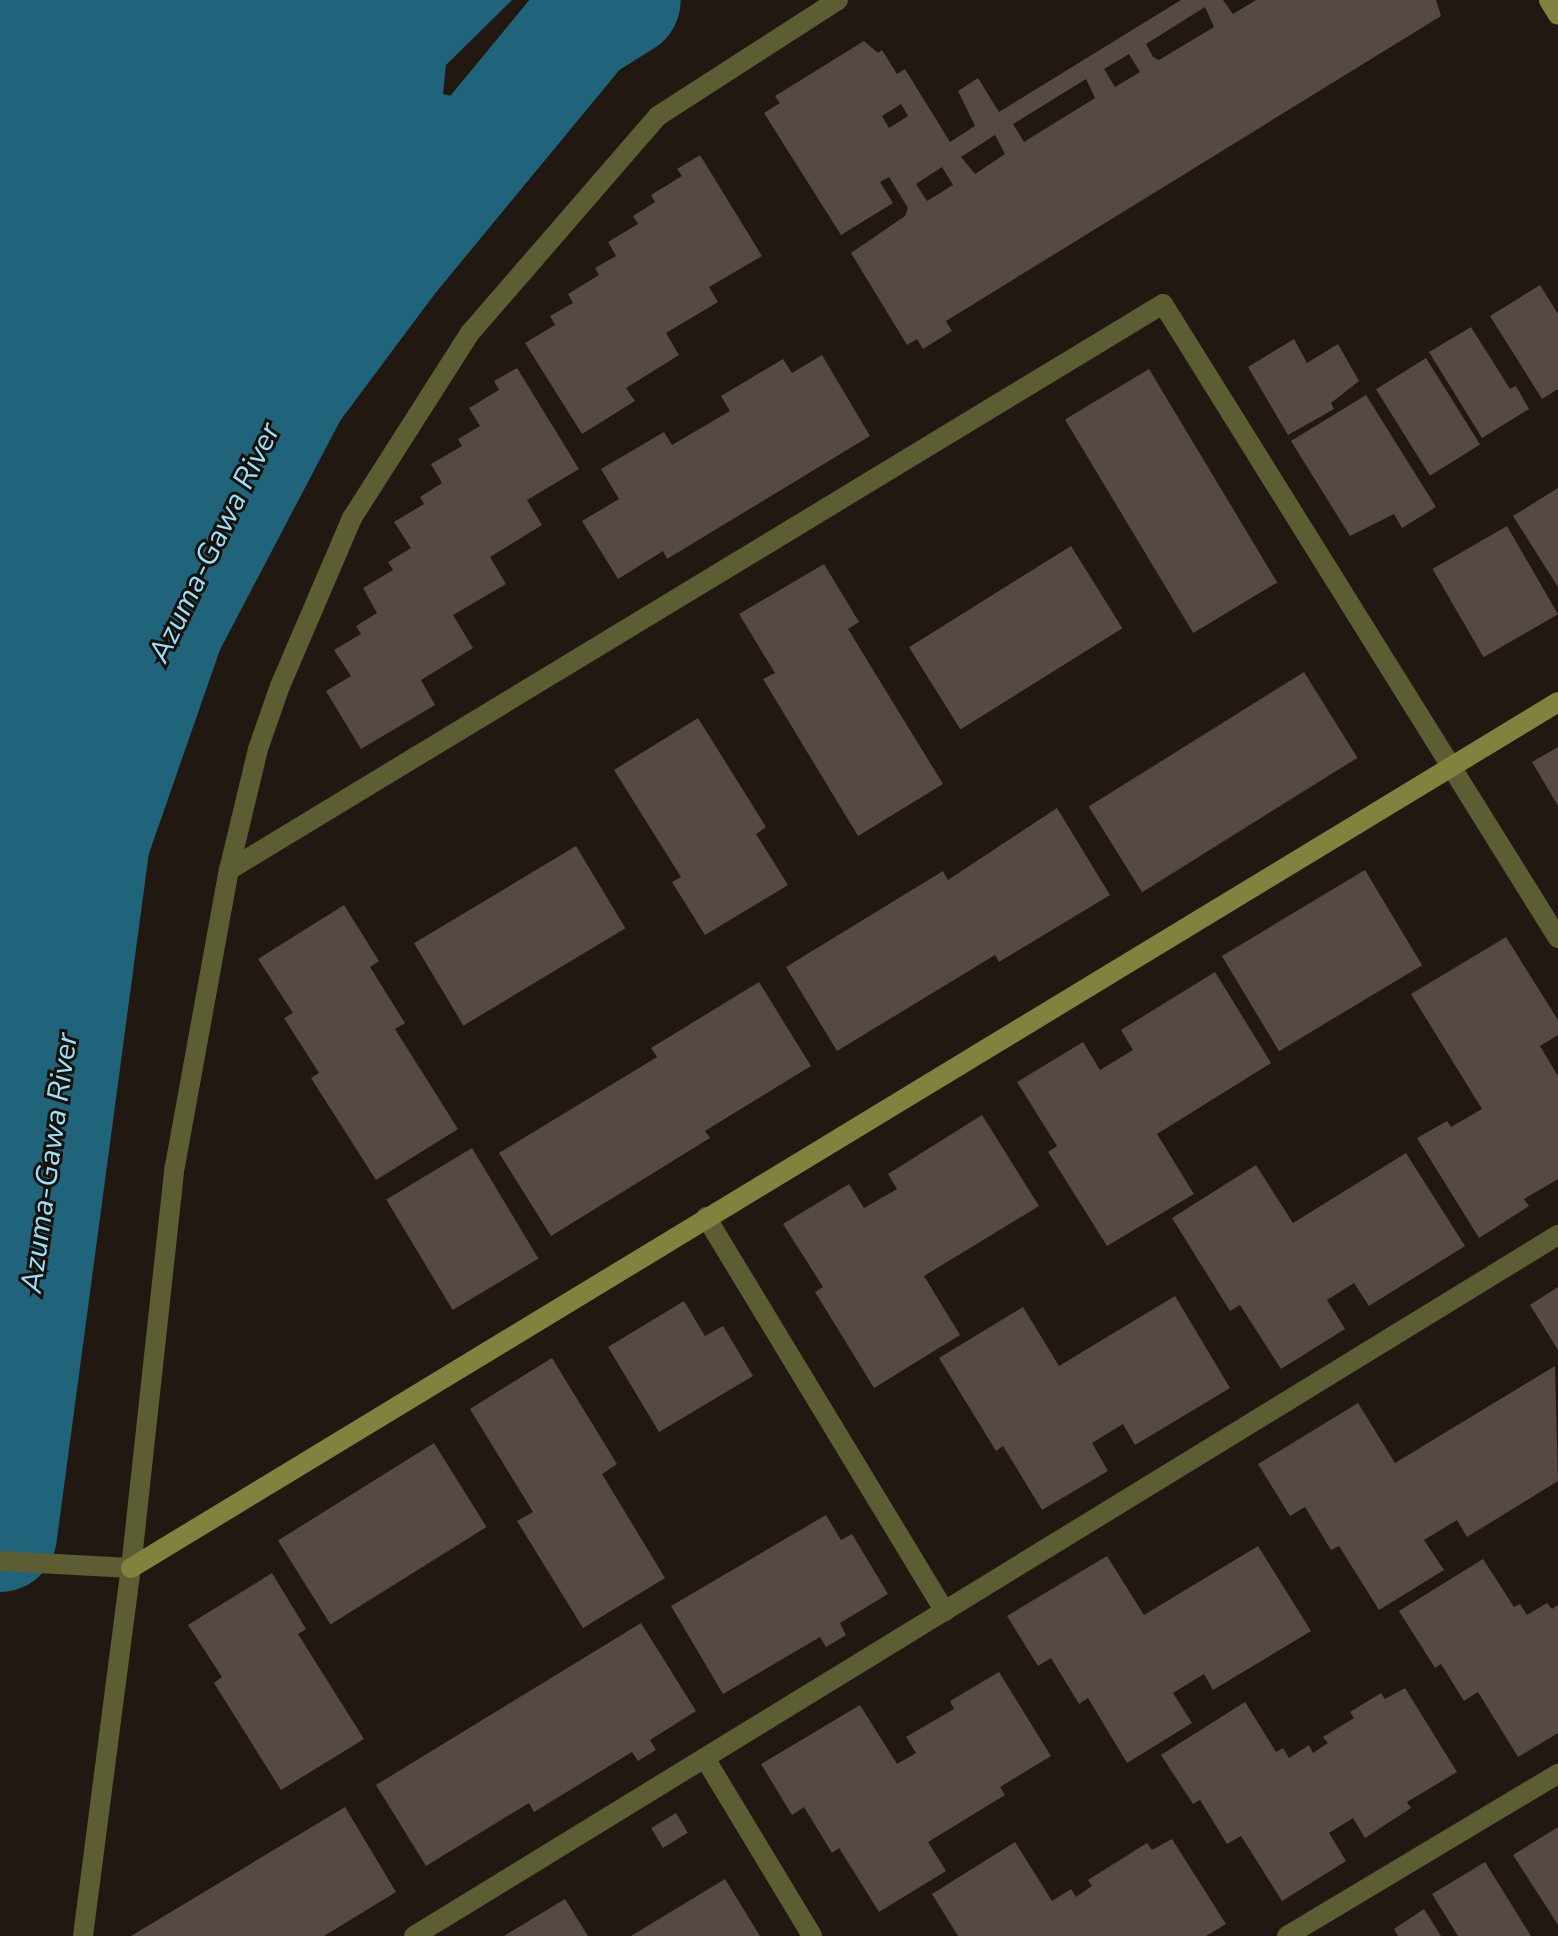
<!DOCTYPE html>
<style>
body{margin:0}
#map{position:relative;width:1558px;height:1936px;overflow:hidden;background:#211911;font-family:"Nunito Sans",sans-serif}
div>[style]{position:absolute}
.water>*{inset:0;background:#20647b}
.river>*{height:114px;margin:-57px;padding:0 57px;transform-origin:57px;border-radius:57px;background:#20647b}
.building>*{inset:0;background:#554845;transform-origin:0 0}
.street>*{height:20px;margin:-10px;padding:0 10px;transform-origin:10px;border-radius:10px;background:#5c5d33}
.secondary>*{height:20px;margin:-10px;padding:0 10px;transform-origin:10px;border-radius:10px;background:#81823d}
span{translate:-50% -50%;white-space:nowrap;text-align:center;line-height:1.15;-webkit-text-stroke:6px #181009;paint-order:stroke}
.water-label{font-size:30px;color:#97e2ff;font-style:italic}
</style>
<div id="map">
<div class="water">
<i style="clip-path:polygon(0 0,512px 0,446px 65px,443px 94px,492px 105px,384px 222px,243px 412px,154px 573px,48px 896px,13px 1184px,0 1186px)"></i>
</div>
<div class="river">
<i style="left:0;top:1535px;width:700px;rotate:-82.37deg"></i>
<i style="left:93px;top:841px;width:225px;rotate:-70.8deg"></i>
<i style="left:167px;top:628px;width:269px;rotate:-62.3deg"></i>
<i style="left:292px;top:390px;width:161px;rotate:-53.3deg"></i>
<i style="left:388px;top:261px;width:305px;rotate:-50.5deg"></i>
<i style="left:582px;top:26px;width:49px;rotate:-31.8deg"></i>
</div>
<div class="building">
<i style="clip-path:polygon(evenodd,1181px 0,1223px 0,1233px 14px,1256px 0,1436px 0,1441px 16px,946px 321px,952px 331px,923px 349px,917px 339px,907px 345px,851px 253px,905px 216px,908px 208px,889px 177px,880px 182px,893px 203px,841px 235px,764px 113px,780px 103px,775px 96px,864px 41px,878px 53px,882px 50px,897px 74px,905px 69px,950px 142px,975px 126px,958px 91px,978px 78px,999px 112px,1181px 0,1205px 7px,1214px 27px,1159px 60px,1153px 57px,1146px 44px,1205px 7px,1181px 0,1129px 54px,1140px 72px,1115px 87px,1104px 69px,1129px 54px,1181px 0,1086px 79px,1095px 98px,1024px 142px,1013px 124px,1086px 79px,1181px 0,901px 104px,908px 116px,889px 128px,882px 116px,901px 104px,1181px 0,995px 135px,1005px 154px,975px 174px,961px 157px,995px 135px,1181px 0,942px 167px,953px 185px,927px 201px,916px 184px,942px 167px)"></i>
<i style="clip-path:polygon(700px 155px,762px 256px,709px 287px,718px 302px,666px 333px,679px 355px,626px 388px,635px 401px,582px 434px,525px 343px,555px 325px,550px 316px,573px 303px,568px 294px,599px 275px,595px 268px,616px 256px,608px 242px,638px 224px,633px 216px,655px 202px,651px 195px,682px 176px,677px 169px)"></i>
<i style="clip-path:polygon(1540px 285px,1558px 314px,1558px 389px,1542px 399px,1490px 316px)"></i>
<i style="clip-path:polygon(1471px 327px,1510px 389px,1516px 386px,1529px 409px,1482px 438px,1429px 352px)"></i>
<i style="clip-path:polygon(1294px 339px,1307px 363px,1338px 344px,1359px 381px,1331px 403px,1334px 409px,1288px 435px,1248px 367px)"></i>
<i style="clip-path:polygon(822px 355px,870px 436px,667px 559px,663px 551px,618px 579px,582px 521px,619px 499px,601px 469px,664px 432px,672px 445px,730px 411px,721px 396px,783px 359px,792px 373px)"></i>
<i style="left:1426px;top:358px;width:102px;height:59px;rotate:58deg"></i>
<i style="clip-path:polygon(517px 368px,579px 469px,527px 500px,542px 525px,490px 557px,506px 584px,453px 615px,473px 648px,421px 680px,435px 705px,361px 749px,326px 691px,351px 676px,334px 650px,361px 634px,356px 626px,377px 613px,363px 588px,393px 570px,388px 562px,411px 548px,394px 522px,424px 504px,420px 497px,442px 483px,431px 464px,462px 446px,458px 439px,480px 426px,469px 408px,499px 390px,494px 381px)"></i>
<i style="left:1149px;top:369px;width:249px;height:98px;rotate:59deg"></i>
<i style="clip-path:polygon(1366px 395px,1436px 507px,1402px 528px,1394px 514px,1350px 536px,1291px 441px)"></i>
<i style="clip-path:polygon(1558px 488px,1558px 587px,1513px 516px)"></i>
<i style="left:1507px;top:526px;width:102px;height:86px;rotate:60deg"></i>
<i style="left:1071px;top:546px;width:97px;height:191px;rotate:58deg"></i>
<i style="clip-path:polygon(824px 564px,859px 622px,848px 629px,943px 784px,858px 836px,763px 679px,775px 673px,739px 614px)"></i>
<i style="left:1304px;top:672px;width:101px;height:254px;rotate:58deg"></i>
<i style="clip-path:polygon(698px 718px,766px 827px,756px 834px,788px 885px,705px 935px,672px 882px,681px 877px,614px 770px)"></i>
<i style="clip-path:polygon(1558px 747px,1558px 806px,1532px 762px)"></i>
<i style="clip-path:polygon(1057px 808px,1110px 895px,999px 962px,995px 955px,837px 1051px,786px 967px,943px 871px,948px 880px)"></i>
<i style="left:576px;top:846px;width:96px;height:189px;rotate:59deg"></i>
<i style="left:1365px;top:870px;width:111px;height:167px;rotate:59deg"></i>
<i style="clip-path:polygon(344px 905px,379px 961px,370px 967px,405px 1023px,395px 1029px,458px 1129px,376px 1180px,311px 1078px,319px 1073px,284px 1018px,293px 1013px,258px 959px)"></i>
<i style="clip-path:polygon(1506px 937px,1558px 1020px,1558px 1035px,1540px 1046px,1558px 1076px,1558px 1179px,1524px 1199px,1529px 1206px,1479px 1238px,1417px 1138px,1447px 1121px,1451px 1127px,1482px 1109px,1411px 994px)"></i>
<i style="clip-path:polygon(1215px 972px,1271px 1063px,1157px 1134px,1194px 1194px,1107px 1246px,1048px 1152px,1057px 1146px,1017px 1082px,1083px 1042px,1100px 1070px,1133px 1050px,1121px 1030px)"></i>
<i style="clip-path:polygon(759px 982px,811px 1066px,705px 1131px,710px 1138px,551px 1236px,499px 1153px,657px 1057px,651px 1048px)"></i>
<i style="clip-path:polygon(982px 1115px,1039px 1206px,924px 1276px,960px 1335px,874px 1388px,815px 1292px,823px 1287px,783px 1224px,849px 1184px,864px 1208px,897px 1189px,888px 1174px)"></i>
<i style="left:472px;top:1148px;width:129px;height:100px;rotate:59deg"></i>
<i style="clip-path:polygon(1406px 1153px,1465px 1246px,1369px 1306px,1354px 1283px,1327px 1300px,1345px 1329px,1281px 1369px,1240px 1305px,1230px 1311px,1172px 1218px,1256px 1165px,1293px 1223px)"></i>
<i style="clip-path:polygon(1558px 1287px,1558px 1350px,1530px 1305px)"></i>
<i style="clip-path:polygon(1175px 1296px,1230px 1388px,1135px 1445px,1123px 1424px,1092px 1443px,1108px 1471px,1042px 1510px,1003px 1446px,996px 1451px,939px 1358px,1023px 1307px,1059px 1366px)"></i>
<i style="clip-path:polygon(684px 1301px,705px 1336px,723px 1326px,753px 1376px,659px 1432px,608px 1347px)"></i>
<i style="clip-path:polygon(552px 1358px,617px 1464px,602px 1474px,665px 1578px,583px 1628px,517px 1521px,533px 1512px,470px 1409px)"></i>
<i style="clip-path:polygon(1555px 1366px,1558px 1481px,1467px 1537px,1457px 1520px,1424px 1540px,1444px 1570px,1379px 1610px,1339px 1546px,1331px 1550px,1305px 1507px,1290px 1516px,1258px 1464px,1358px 1403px,1395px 1463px)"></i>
<i style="left:434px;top:1443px;width:99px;height:184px;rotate:58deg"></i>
<i style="clip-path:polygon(826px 1515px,841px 1540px,852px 1534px,888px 1594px,840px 1623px,846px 1635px,826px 1647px,820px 1637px,723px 1694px,671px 1606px)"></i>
<i style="clip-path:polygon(1258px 1546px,1311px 1631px,1213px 1690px,1204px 1674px,1173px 1693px,1192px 1723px,1127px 1763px,1088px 1698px,1079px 1704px,1051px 1658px,1038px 1666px,1007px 1616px,1107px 1556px,1144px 1615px)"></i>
<i style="clip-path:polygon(1483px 1559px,1514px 1607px,1520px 1604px,1527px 1615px,1547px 1603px,1552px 1609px,1558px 1605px,1558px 1733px,1518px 1757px,1478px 1692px,1464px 1701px,1441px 1664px,1435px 1668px,1399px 1611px)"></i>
<i style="clip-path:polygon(272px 1573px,306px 1629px,298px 1634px,364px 1739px,281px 1790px,214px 1683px,222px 1677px,188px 1625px)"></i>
<i style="clip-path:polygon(641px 1623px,696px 1711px,650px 1740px,656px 1750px,638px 1761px,632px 1752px,534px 1812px,529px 1803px,426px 1866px,376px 1785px)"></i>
<i style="clip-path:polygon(999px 1672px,1051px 1756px,1000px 1787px,1005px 1795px,928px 1842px,946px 1871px,879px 1912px,839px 1848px,832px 1853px,804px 1807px,792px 1815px,761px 1764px,860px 1705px,897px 1764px,916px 1753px,906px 1737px,954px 1709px,950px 1701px)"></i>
<i style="clip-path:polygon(1405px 1688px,1457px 1772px,1407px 1802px,1411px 1808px,1365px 1838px,1353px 1818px,1329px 1833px,1346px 1861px,1282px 1901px,1241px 1836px,1227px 1844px,1200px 1800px,1193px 1804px,1161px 1755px,1245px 1702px,1276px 1752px,1283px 1748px,1289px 1758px,1309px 1745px,1313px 1753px,1328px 1743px,1323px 1737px,1354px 1718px,1350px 1712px,1381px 1693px,1385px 1699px)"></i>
<i style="clip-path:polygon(345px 1807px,396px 1892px,324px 1936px,131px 1936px)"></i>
<i style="left:676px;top:1813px;width:23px;height:29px;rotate:59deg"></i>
<i style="clip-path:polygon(1558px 1827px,1558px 1925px,1513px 1855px)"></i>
<i style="clip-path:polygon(1172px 1839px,1226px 1924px,1206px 1936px,958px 1936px,932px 1894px,1015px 1842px,1052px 1901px,1071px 1889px,1076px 1897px,1092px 1886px,1088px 1880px,1147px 1843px,1152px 1850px)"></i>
<i style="clip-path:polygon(1485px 1862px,1531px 1936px,1458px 1936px,1432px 1894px)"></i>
<i style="clip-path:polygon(725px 1879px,760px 1936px,631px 1936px)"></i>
<i style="clip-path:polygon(565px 1899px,588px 1936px,504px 1936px)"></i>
<i style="clip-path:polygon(1424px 1909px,1441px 1936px,1398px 1936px,1394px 1929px)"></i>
</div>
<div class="street">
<i style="left:229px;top:870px;width:1092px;rotate:-31.22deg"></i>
<i style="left:1163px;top:304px;width:747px;rotate:58.08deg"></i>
<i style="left:706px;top:1217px;width:461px;rotate:58.8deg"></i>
<i style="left:0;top:1561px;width:131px;rotate:3.1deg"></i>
<i style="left:706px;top:1760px;width:205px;rotate:58.9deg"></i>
<i style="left:83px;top:1936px;width:371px;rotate:-82.6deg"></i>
<i style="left:131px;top:1568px;width:404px;rotate:-83.8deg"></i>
<i style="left:175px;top:1166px;width:301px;rotate:-79.7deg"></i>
<i style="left:229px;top:870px;width:124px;rotate:-76.5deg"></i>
<i style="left:258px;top:749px;width:67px;rotate:-70.8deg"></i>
<i style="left:280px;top:686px;width:183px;rotate:-66.8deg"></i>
<i style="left:352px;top:518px;width:219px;rotate:-57.5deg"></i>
<i style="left:470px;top:333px;width:287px;rotate:-49.1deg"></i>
<i style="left:658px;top:116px;width:214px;rotate:-32.8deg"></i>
<i style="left:414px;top:1936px;width:1342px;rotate:-31.5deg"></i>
<i style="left:1287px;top:1936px;width:316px;rotate:-30.9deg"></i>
</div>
<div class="secondary">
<i style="left:1549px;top:0;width:17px;rotate:59deg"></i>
<i style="left:131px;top:1568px;width:1669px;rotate:-31.25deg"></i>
</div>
<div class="water-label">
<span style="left:215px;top:543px;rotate:-64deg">Azuma-Gawa River</span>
<span style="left:50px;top:1163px;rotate:-82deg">Azuma-Gawa River</span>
</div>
</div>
